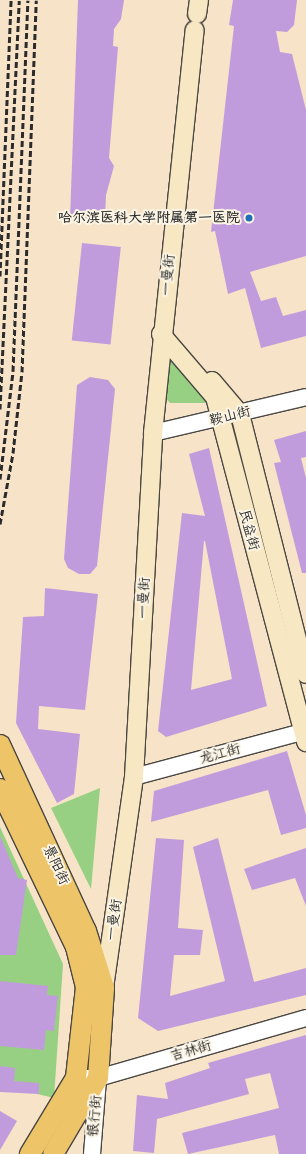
<!DOCTYPE html>
<meta charset="utf-8">
<style>
body{margin:0}
#map{position:relative;width:306px;height:1154px;overflow:hidden;background:#f6e3c8;font-family:Itim,"LXGW WenKai TC",sans-serif}
div>[style]{position:absolute}
.green>*{inset:0;background:#98d083}
.building>*{inset:0;background:#c19cdc;transform-origin:0 0}
.roads{filter:drop-shadow(1px 0 #494743) drop-shadow(-1px 0 #494743) drop-shadow(0 1px #494743) drop-shadow(0 -1px #494743)}
.tertiary>*{height:16px;margin:-8px;padding:0 8px;transform-origin:8px;border-radius:8px;background:#fff}
.secondary>*{height:18px;margin:-9px;padding:0 9px;transform-origin:9px;border-radius:9px;background:#f8e7c3}
.primary>*{height:20px;margin:-10px;padding:0 10px;transform-origin:10px;border-radius:10px;background:#eec469}
.rail>*{height:3px;margin-top:-1.5px;transform-origin:0;background:repeating-linear-gradient(90deg,#2b2b2b 0 6px,transparent 0 9px)}
.dots>*{width:11px;height:11px;translate:-50% -50%;box-sizing:border-box;border:2px solid #fcf5e5;border-radius:50%}
span{translate:-50% -50%;white-space:nowrap;text-align:center;line-height:1.15;-webkit-text-stroke:4px #fcf5e5;paint-order:stroke}
.poi-label{font-size:14px;color:#2b2b2b;font-weight:700}
.right{translate:-100% -50%;text-align:right}
.street-label{font-size:14px;color:#2b2b2b}
</style>
<div id="map">
<div class="green">
<i style="clip-path:polygon(172px 354px,211px 399px,208px 403px,170px 403px,165px 397px,165px 357px)"></i>
<i style="clip-path:polygon(100px 788px,91px 889px,51px 808px)"></i>
<i style="clip-path:polygon(0 827px,63px 964px,54px 1098px,0 1085px)"></i>
</div>
<div class="building">
<i style="clip-path:polygon(78px 0,124px 0,121px 19px,114px 29px,113px 46px,118px 47px,109px 158px,114px 166px,106px 195px,105px 219px,70px 218px)"></i>
<i style="clip-path:polygon(233px 0,297px 0,294px 25px,287px 32px,276px 31px,280px 52px,292px 54px,306px 110px,306px 256px,250px 272px,261px 301px,276px 297px,283px 316px,306px 310px,306px 336px,261px 348px,245px 288px,228px 294px,215px 231px,211px 232px,234px 26px,229px 25px)"></i>
<i style="left:82px;top:243px;width:39px;height:98px;rotate:6deg"></i>
<i style="clip-path:polygon(90px 377px,108px 380px,115px 389px,97px 566px,90px 574px,79px 574px,68px 568px,64px 559px,77px 385px)"></i>
<i style="clip-path:polygon(306px 431px,306px 457px,301px 458px,306px 478px,306px 573px,302px 573px,274px 463px,281px 462px,274px 440px)"></i>
<i style="clip-path:polygon(evenodd,209px 448px,267px 706px,166px 737px,158px 731px,182px 513px,205px 516px,189px 454px,209px 448px,205px 541px,232px 679px,191px 690px,204px 541px,205px 541px)"></i>
<i style="clip-path:polygon(45px 588px,98px 594px,85px 710px,39px 706px,38px 729px,80px 734px,74px 794px,57px 803px,16px 723px,23px 617px,44px 616px)"></i>
<i style="clip-path:polygon(287px 751px,306px 815px,306px 828px,281px 835px,268px 790px,151px 822px,154px 791px)"></i>
<i style="clip-path:polygon(0 836px,18px 878px,27px 880px,16px 955px,0 955px)"></i>
<i style="clip-path:polygon(156px 838px,184px 840px,178px 928px,203px 930px,200px 955px,174px 955px,170px 996px,225px 981px,193px 847px,218px 838px,254px 982px,306px 968px,306px 995px,158px 1031px,138px 1018px)"></i>
<i style="clip-path:polygon(306px 848px,306px 906px,295px 878px,252px 890px,244px 869px)"></i>
<i style="clip-path:polygon(0 981px,48px 986px,47px 995px,58px 996px,54px 1031px,46px 1030px,44px 1050px,0 1046px)"></i>
<i style="clip-path:polygon(306px 1035px,306px 1154px,279px 1154px,275px 1135px,188px 1154px,182px 1133px,279px 1108px,270px 1073px,245px 1079px,249px 1094px,157px 1119px,154px 1153px,133px 1151px,137px 1095px,168px 1099px,165px 1083px,210px 1068px,208px 1063px)"></i>
<i style="clip-path:polygon(0 1066px,15px 1068px,14px 1081px,39px 1083px,39px 1094px,0 1092px)"></i>
<i style="clip-path:polygon(0 1111px,17px 1121px,0 1150px)"></i>
</div>
<div class="roads">
<div class="tertiary">
<i style="left:153px;top:433px;width:157px;rotate:-13.2deg"></i>
<i style="left:134px;top:777px;width:178px;rotate:-15deg"></i>
<i style="left:76px;top:1078px;width:22px"></i>
<i style="left:98px;top:1078px;width:216px;rotate:-16.1deg"></i>
<i style="left:92px;top:1154px;width:74px;rotate:-85.4deg"></i>
</div>
<div class="secondary">
<i style="left:197px;top:14px;width:14px;rotate:-82deg"></i>
<i style="left:161px;top:334px;width:83px;rotate:49.4deg"></i>
<i style="left:215px;top:397px;width:357px;rotate:75.2deg"></i>
<i style="left:212px;top:381px;width:43px;rotate:49.7deg"></i>
<i style="left:240px;top:414px;width:268px;rotate:75.8deg"></i>
<i style="left:104px;top:988px;width:213px;rotate:-81.9deg"></i>
<i style="left:134px;top:777px;width:345px;rotate:-86.8deg"></i>
<i style="left:153px;top:433px;width:405px;rotate:-84.1deg"></i>
</div>
<div class="primary">
<i style="left:0;top:745px;width:205px;rotate:65.2deg"></i>
<i style="left:86px;top:931px;width:60px;rotate:72.5deg"></i>
<i style="left:104px;top:988px;width:90px;rotate:93.8deg"></i>
<i style="left:98px;top:1078px;width:88px;rotate:120.6deg"></i>
<i style="left:0;top:789px;width:175px;rotate:64.3deg"></i>
<i style="left:76px;top:947px;width:41px;rotate:76deg"></i>
<i style="left:86px;top:987px;width:92px;rotate:96.3deg"></i>
<i style="left:76px;top:1078px;width:89px;rotate:121.2deg"></i>
</div>
</div>
<div class="rail">
<i style="left:0;top:276px;width:276px;rotate:-87.7deg"></i>
<i style="left:0;top:409px;width:409px;rotate:-87.3deg"></i>
<i style="left:0;top:479px;width:109px;rotate:-83.1deg"></i>
<i style="left:13px;top:371px;width:371px;rotate:-87.7deg"></i>
<i style="left:0;top:524px;width:72px;rotate:-79.6deg"></i>
<i style="left:13px;top:453px;width:81px;rotate:-83.7deg"></i>
<i style="left:22px;top:372px;width:372px;rotate:-87.8deg"></i>
</div>
<div class="dots">
<i style="left:249px;top:218px;background:#1f6fb2"></i>
</div>
<div class="poi-label">
<span class="right" style="left:240px;top:218px">哈尔滨医科大学附属第一医院</span>
</div>
<div class="street-label">
<span style="left:168px;top:275px;rotate:-84deg">一曼街</span>
<span style="left:230px;top:416px;rotate:-14deg">鞍山街</span>
<span style="left:249px;top:530px;rotate:75deg">民益街</span>
<span style="left:144px;top:598px;rotate:-87deg">一曼街</span>
<span style="left:220px;top:754px;rotate:-15deg">龙江街</span>
<span style="left:56px;top:865px;rotate:65deg">景阳街</span>
<span style="left:114px;top:920px;rotate:-82deg">一曼街</span>
<span style="left:191px;top:1051px;rotate:-16deg">吉林街</span>
<span style="left:95px;top:1116px;rotate:-85deg">银行街</span>
</div>
</div>
